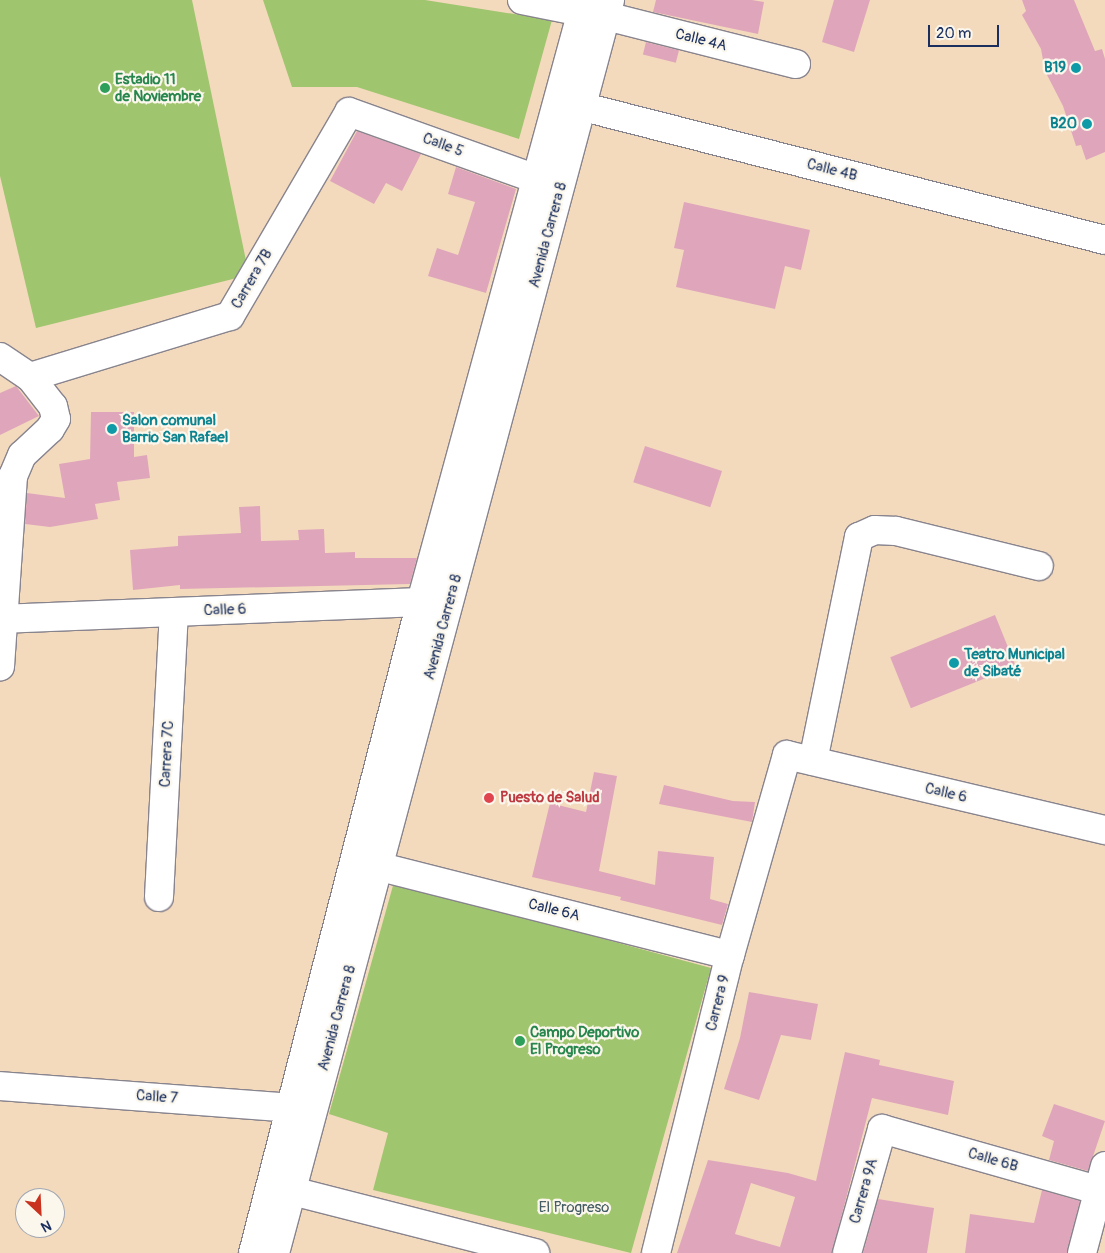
<!DOCTYPE html>
<meta charset="utf-8">
<style>
body{margin:0}
#map{position:relative;width:1105px;height:1253px;overflow:hidden;background:#f4dabd;font-family:Pangolin,sans-serif}
div>[style]{position:absolute}
.green>*{inset:0;background:#a0c56f}
.building>*{inset:0;background:#dfa6bb;transform-origin:0 0}
.roads{filter:drop-shadow(1px 0 #88848e) drop-shadow(-1px 0 #88848e) drop-shadow(0 1px #88848e) drop-shadow(0 -1px #88848e)}
.minor>*{height:28px;margin:-14px;padding:0 14px;transform-origin:14px;border-radius:14px;background:#fff}
.dots>*{width:14px;height:14px;translate:-50% -50%;box-sizing:border-box;border:2px solid #fbf7ec;border-radius:50%}
span{translate:-50% -50%;white-space:nowrap;text-align:center;line-height:1.15;-webkit-text-stroke:4.5px #fbf7ec;paint-order:stroke}
.street-label{font-size:15px;color:#1b2f5e}
.culture-label{font-size:15px;color:#0d838f;font-weight:700}
.right{translate:-100% -50%;text-align:right}
.left{translate:0 -50%;text-align:left}
.leisure-label{font-size:15px;color:#27864d;font-weight:700}
.health-label{font-size:15px;color:#be3a42;font-weight:700}
.park-label{font-size:15px;color:#435c63}
.north{position:absolute;left:15px;top:1188px;width:50px;height:50px;box-sizing:border-box;background:#fbf7ec;border:1px solid #a1a7b3;border-radius:50%;rotate:155deg;font-size:14px;font-weight:700;line-height:20px;text-align:center;color:#1b2f5e}
.north::after{content:'';display:block;margin:auto;width:18px;height:22px;background:#c8321e;clip-path:polygon(50% 0,100% 100%,50% 72%,0 100%)}
.scale{position:absolute;left:928px;top:25px;width:71px;height:22px;box-sizing:border-box;border:2px solid #1b2f5e;border-top:0;padding-left:6px;font-size:15px;line-height:18px;white-space:nowrap;color:#1b2f5e;-webkit-text-stroke:4px #fbf7ec;paint-order:stroke}
</style>
<div id="map">
<div class="green">
<i style="clip-path:polygon(0 0,192px 0,249px 275px,36px 328px,0 176px)"></i>
<i style="clip-path:polygon(263px 0,425px 0,552px 20px,519px 139px,357px 87px,292px 87px)"></i>
<i style="clip-path:polygon(394px 882px,711px 968px,631px 1253px,373px 1190px,388px 1133px,329px 1114px)"></i>
</div>
<div class="building">
<i style="clip-path:polygon(656px 0,752px 0,764px 2px,758px 34px,653px 12px)"></i>
<i style="clip-path:polygon(834px 0,870px 0,854px 52px,822px 42px)"></i>
<i style="clip-path:polygon(1022px 0,1074px 0,1095px 51px,1102px 49px,1105px 59px,1105px 152px,1086px 160px,1081px 145px,1076px 146px,1063px 106px,1045px 71px,1041px 49px,1022px 15px,1026px 11px)"></i>
<i style="left:646px;top:42px;width:34px;height:13px;rotate:14deg"></i>
<i style="clip-path:polygon(357px 131px,421px 154px,402px 191px,386px 183px,374px 204px,330px 181px)"></i>
<i style="clip-path:polygon(456px 167px,516px 189px,486px 293px,428px 276px,437px 248px,458px 255px,475px 202px,448px 194px)"></i>
<i style="clip-path:polygon(684px 202px,810px 230px,801px 270px,785px 266px,775px 309px,676px 287px,684px 250px,674px 248px)"></i>
<i style="clip-path:polygon(16px 386px,39px 416px,0 435px,0 393px)"></i>
<i style="clip-path:polygon(91px 412px,134px 412px,134px 457px,147px 455px,150px 478px,117px 482px,120px 500px,95px 504px,98px 519px,50px 527px,25px 524px,27px 493px,65px 498px,59px 464px,90px 459px)"></i>
<i style="left:645px;top:446px;width:81px;height:38px;rotate:18deg"></i>
<i style="clip-path:polygon(260px 506px,261px 541px,299px 540px,298px 530px,324px 529px,325px 553px,355px 552px,355px 558px,417px 558px,410px 584px,180px 589px,180px 585px,133px 590px,130px 550px,178px 546px,178px 536px,241px 533px,239px 507px)"></i>
<i style="left:995px;top:615px;width:55px;height:113px;rotate:68deg"></i>
<i style="clip-path:polygon(594px 772px,617px 776px,599px 871px,655px 885px,658px 851px,714px 857px,710px 899px,728px 904px,722px 925px,620px 900px,621px 897px,532px 877px,550px 803px,586px 812px)"></i>
<i style="clip-path:polygon(664px 785px,733px 801px,755px 802px,752px 822px,659px 804px)"></i>
<i style="clip-path:polygon(749px 992px,818px 1004px,811px 1040px,781px 1035px,759px 1100px,724px 1089px,740px 1038px)"></i>
<i style="clip-path:polygon(evenodd,845px 1052px,880px 1060px,879px 1065px,954px 1081px,948px 1115px,872px 1098px,832px 1253px,677px 1253px,708px 1160px,788px 1173px,816px 1181px,845px 1052px,751px 1183px,795px 1197px,780px 1247px,735px 1234px,751px 1183px)"></i>
<i style="clip-path:polygon(1054px 1104px,1105px 1121px,1088px 1171px,1049px 1160px,1054px 1141px,1042px 1136px)"></i>
<i style="clip-path:polygon(1042px 1190px,1080px 1201px,1067px 1253px,965px 1253px,970px 1214px,1034px 1223px)"></i>
<i style="clip-path:polygon(878px 1199px,934px 1208px,927px 1253px,863px 1253px)"></i>
</div>
<div class="roads">
<div class="minor">
<i style="left:522px;top:0;width:61px;rotate:11.3deg"></i>
<i style="left:606px;top:16px;width:196px;rotate:14.2deg"></i>
<i style="left:564px;top:102px;width:558px;rotate:14.31deg"></i>
<i style="left:0;top:357px;width:36px;rotate:34deg"></i>
<i style="left:30px;top:377px;width:37px;rotate:52deg"></i>
<i style="left:53px;top:406px;width:13px;rotate:77deg"></i>
<i style="left:56px;top:419px;width:12px;rotate:121deg"></i>
<i style="left:50px;top:429px;width:38px;rotate:137deg"></i>
<i style="left:22px;top:455px;width:23px;rotate:113deg"></i>
<i style="left:13px;top:476px;width:191px;rotate:93.9deg"></i>
<i style="left:30px;top:377px;width:209px;rotate:-17deg"></i>
<i style="left:230px;top:316px;width:236px;rotate:-59.7deg"></i>
<i style="left:349px;top:112px;width:199px;rotate:19.7deg"></i>
<i style="left:0;top:619px;width:421px;rotate:-2.3deg"></i>
<i style="left:421px;top:602px;width:17px;rotate:7deg"></i>
<i style="left:813px;top:761px;width:229px;rotate:-78.4deg"></i>
<i style="left:859px;top:537px;width:17px;rotate:-24deg"></i>
<i style="left:875px;top:530px;width:21px;rotate:3deg"></i>
<i style="left:896px;top:531px;width:147px;rotate:13.8deg"></i>
<i style="left:377px;top:866px;width:364px;rotate:14.2deg"></i>
<i style="left:159px;top:897px;width:285px;rotate:-87deg"></i>
<i style="left:0;top:1086px;width:310px;rotate:4.3deg"></i>
<i style="left:292px;top:1191px;width:251px;rotate:14.3deg"></i>
<i style="left:253px;top:1253px;width:672px;rotate:-75.53deg"></i>
<i style="left:421px;top:602px;width:624px;rotate:-74.76deg"></i>
<i style="left:275px;top:1253px;width:1297px;rotate:-75.03deg"></i>
<i style="left:656px;top:1253px;width:307px;rotate:-76.1deg"></i>
<i style="left:730px;top:955px;width:208px;rotate:-74.1deg"></i>
<i style="left:787px;top:755px;width:327px;rotate:13.3deg"></i>
<i style="left:847px;top:1253px;width:129px;rotate:-74.2deg"></i>
<i style="left:882px;top:1129px;width:232px;rotate:15.8deg"></i>
<i style="left:1082px;top:1253px;width:90px;rotate:-75.2deg"></i>
</div>
</div>
<div class="dots">
<i style="left:1076px;top:68px;background:#0f9aa8"></i>
<i style="left:105px;top:88px;background:#2e9e5b"></i>
<i style="left:1087px;top:124px;background:#0f9aa8"></i>
<i style="left:112px;top:429px;background:#0f9aa8"></i>
<i style="left:954px;top:663px;background:#0f9aa8"></i>
<i style="left:489px;top:798px;background:#e0444e"></i>
<i style="left:520px;top:1041px;background:#2e9e5b"></i>
</div>
<div class="street-label">
<span style="left:701px;top:40px;rotate:14deg">Calle 4A</span>
<span style="left:443px;top:145px;rotate:20deg">Calle 5</span>
<span style="left:832px;top:170px;rotate:14deg">Calle 4B</span>
<span style="left:548px;top:235px;rotate:-75deg">Avenida Carrera 8</span>
<span style="left:252px;top:279px;rotate:-60deg">Carrera 7B</span>
<span style="left:225px;top:610px;rotate:-2deg">Calle 6</span>
<span style="left:443px;top:627px;rotate:-75deg">Avenida Carrera 8</span>
<span style="left:167px;top:754px;rotate:-87deg">Carrera 7C</span>
<span style="left:946px;top:793px;rotate:13deg">Calle 6</span>
<span style="left:554px;top:910px;rotate:14deg">Calle 6A</span>
<span style="left:718px;top:1003px;rotate:-76deg">Carrera 9</span>
<span style="left:337px;top:1018px;rotate:-75deg">Avenida Carrera 8</span>
<span style="left:157px;top:1097px;rotate:4deg">Calle 7</span>
<span style="left:993px;top:1160px;rotate:16deg">Calle 6B</span>
<span style="left:864px;top:1191px;rotate:-74deg">Carrera 9A</span>
</div>
<div class="culture-label">
<span class="right" style="left:1066px;top:68px">B19</span>
<span class="right" style="left:1077px;top:124px">B20</span>
<span class="left" style="left:122px;top:429px">Salon comunal<br>Barrio San Rafael</span>
<span class="left" style="left:964px;top:663px">Teatro Municipal<br>de Sibaté</span>
</div>
<div class="leisure-label">
<span class="left" style="left:115px;top:88px">Estadio 11<br>de Noviembre</span>
<span class="left" style="left:530px;top:1041px">Campo Deportivo<br>El Progreso</span>
</div>
<div class="health-label">
<span class="left" style="left:500px;top:798px">Puesto de Salud</span>
</div>
<div class="park-label">
<span style="left:574px;top:1208px">El Progreso</span>
</div>
<div class="north">N</div>
<div class="scale">20 m</div>
</div>
